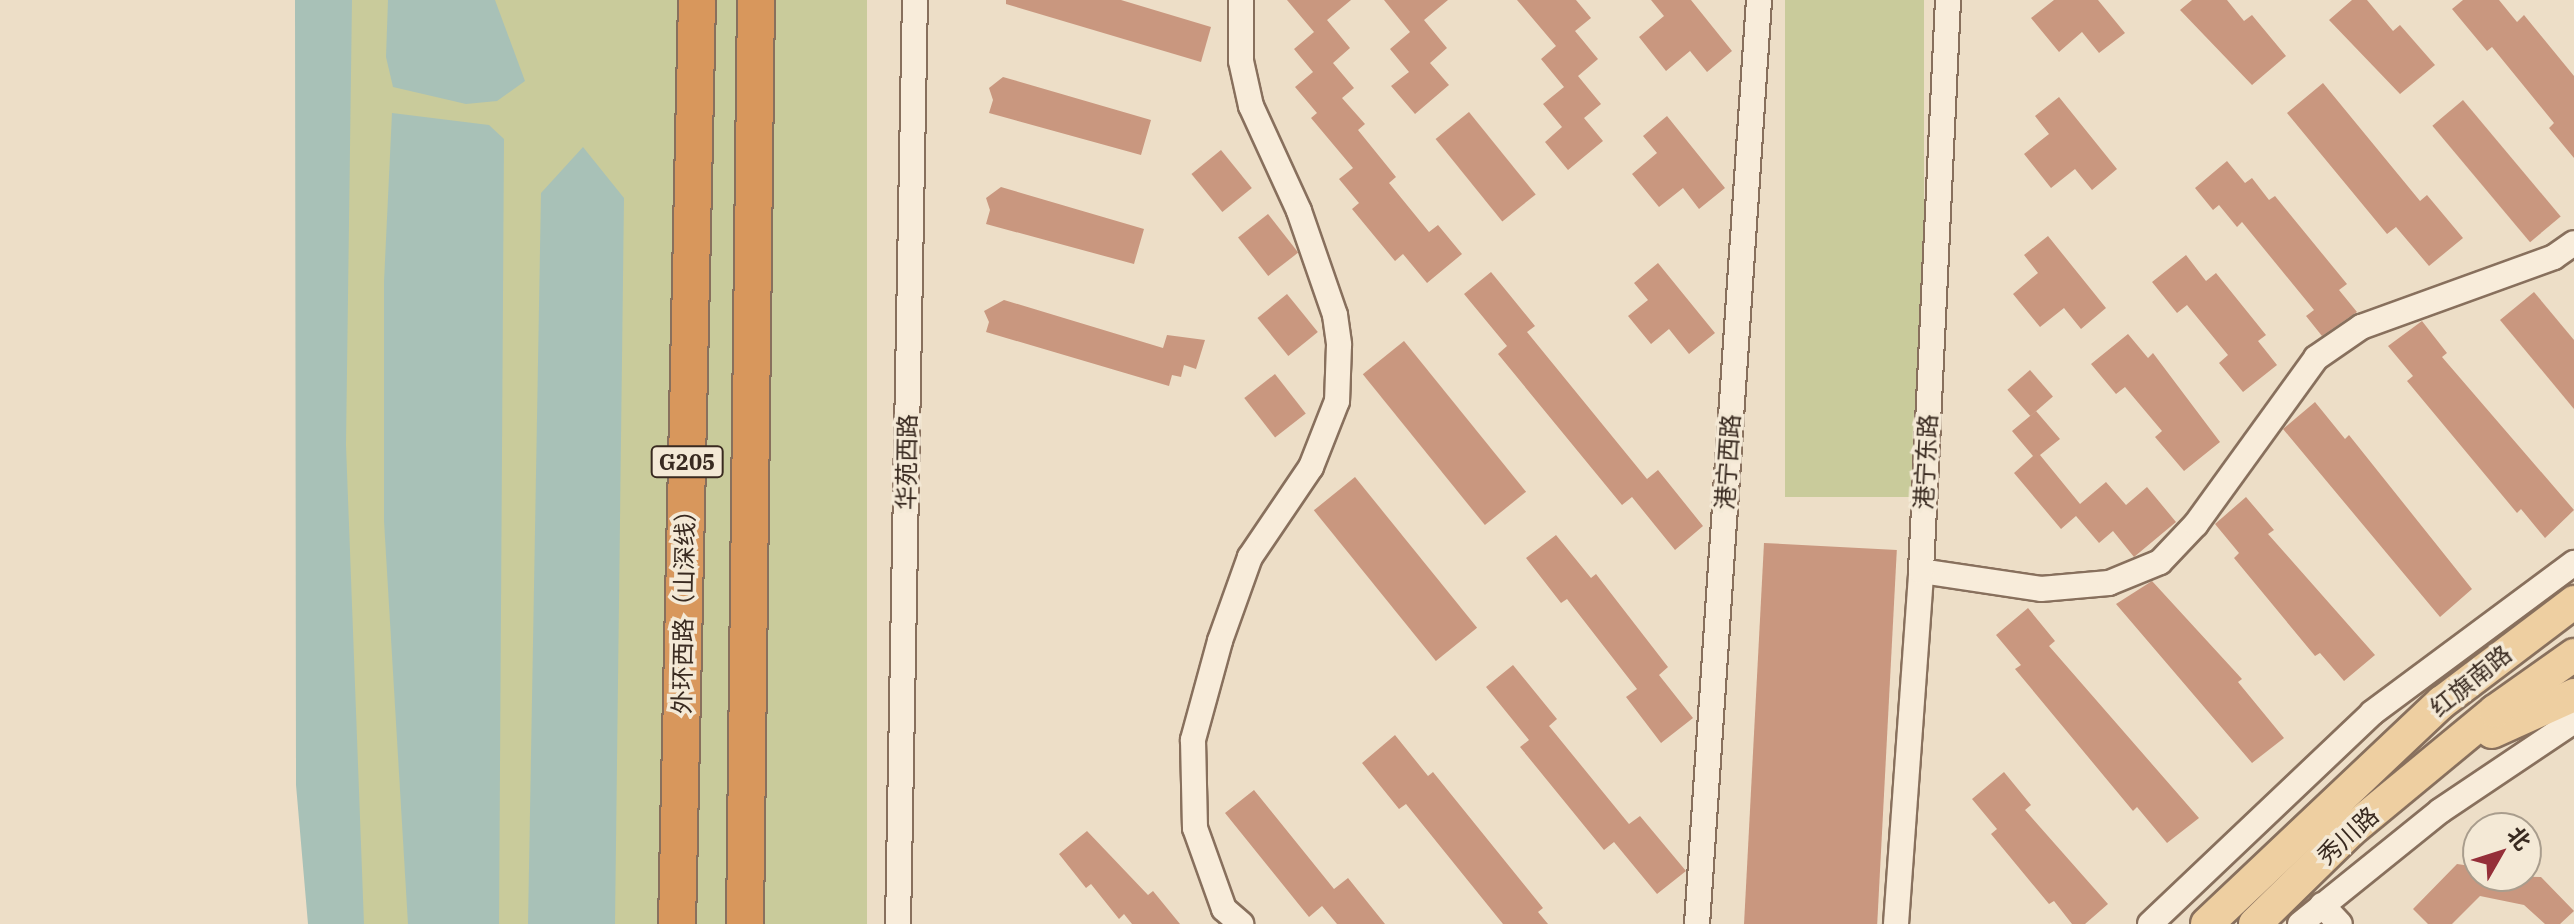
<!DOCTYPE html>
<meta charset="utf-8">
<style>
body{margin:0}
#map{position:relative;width:2574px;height:924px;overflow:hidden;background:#eddec7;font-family:"IBM Plex Serif","Noto Sans SC",serif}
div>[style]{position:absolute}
.green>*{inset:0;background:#c9cb9b;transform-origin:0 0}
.water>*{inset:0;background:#a8c1b7}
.building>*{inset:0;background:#c9977f;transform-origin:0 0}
.roads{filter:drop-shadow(2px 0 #88705d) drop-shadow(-2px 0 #88705d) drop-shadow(0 2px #88705d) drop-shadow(0 -2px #88705d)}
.minor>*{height:24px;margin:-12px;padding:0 12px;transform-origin:12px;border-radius:12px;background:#f8ecda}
.major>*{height:32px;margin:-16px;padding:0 16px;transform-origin:16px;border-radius:16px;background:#eecfa1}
.highway>*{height:36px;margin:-18px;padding:0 18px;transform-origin:18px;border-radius:18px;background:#d8975c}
span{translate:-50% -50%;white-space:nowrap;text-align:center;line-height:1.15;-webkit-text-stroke:7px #f4e9d6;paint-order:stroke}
.shield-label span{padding:2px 6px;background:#f4e9d6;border:2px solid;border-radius:6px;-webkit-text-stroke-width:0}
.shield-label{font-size:22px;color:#392a20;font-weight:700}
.street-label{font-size:24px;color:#392a20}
.north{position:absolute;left:2462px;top:812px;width:80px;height:80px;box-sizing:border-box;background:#f4e9d6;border:2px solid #a99d8d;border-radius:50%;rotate:51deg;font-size:22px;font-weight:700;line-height:32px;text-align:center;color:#392a20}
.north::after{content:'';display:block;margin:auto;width:28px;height:36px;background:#952f39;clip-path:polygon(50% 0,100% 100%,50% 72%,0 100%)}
</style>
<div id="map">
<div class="green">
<i style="left:308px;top:0;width:559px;height:924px"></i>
<i style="left:1785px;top:0;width:139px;height:497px"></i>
</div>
<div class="water">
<i style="clip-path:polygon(295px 0,352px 0,346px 445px,364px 924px,308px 924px,296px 785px)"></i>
<i style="clip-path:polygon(388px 0,495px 0,525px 81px,497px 101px,466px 104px,393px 87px,386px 57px)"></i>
<i style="clip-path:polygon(392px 113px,489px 125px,504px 139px,499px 924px,408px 924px,384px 521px,384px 282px)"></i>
<i style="clip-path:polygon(583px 147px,624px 198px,615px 924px,528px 924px,541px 193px)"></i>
</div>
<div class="building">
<i style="clip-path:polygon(1006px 0,1121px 0,1211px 27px,1201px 62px,1006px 4px)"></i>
<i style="clip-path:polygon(1287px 0,1351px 0,1327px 20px,1350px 48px,1333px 63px,1354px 88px,1342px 98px,1365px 124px,1358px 130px,1396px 177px,1389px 183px,1429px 232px,1438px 225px,1462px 254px,1427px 283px,1403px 254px,1395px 261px,1352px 209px,1359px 203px,1339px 179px,1353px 168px,1311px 118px,1317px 113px,1295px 87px,1313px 72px,1294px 49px,1314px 32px)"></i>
<i style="clip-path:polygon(1384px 0,1448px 0,1424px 20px,1447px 48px,1430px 63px,1449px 85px,1415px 114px,1391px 86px,1409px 72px,1390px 49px,1410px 32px)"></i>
<i style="clip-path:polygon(1517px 0,1576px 0,1591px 18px,1575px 31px,1598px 59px,1578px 76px,1601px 104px,1584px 118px,1603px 141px,1568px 170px,1545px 142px,1562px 127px,1543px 104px,1564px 87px,1541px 59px,1556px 46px)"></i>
<i style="clip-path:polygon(1651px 0,1691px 0,1732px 51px,1707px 72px,1690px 51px,1666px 71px,1639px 37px,1664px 16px)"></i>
<i style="clip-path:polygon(2054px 0,2098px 0,2125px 33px,2099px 53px,2082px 32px,2059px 52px,2031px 18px)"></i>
<i style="clip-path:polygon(2192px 0,2227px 0,2244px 21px,2252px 15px,2286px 56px,2252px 85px,2180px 10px)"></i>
<i style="clip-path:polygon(2352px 0,2367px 0,2393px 31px,2400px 25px,2435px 65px,2400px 94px,2329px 20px)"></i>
<i style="clip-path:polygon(2463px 0,2499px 0,2517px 22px,2524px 15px,2574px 76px,2574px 158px,2549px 128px,2554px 123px,2492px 47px,2487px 51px,2452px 9px)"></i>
<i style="clip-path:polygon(1003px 77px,1151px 120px,1141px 155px,989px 113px,993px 100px,989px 88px)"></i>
<i style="clip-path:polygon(2323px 83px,2420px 201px,2427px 195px,2463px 238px,2429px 266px,2396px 227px,2387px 234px,2287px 113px)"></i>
<i style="clip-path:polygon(2059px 97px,2117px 169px,2092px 190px,2075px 169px,2051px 188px,2024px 154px,2049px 134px,2035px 116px)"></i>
<i style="left:2463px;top:100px;width:152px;height:40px;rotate:50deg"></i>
<i style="left:1469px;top:112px;width:106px;height:43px;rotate:51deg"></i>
<i style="clip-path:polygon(1667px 116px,1725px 188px,1699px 209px,1683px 188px,1659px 207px,1632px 174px,1657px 153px,1643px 136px)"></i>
<i style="left:1221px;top:150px;width:49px;height:38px;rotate:51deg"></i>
<i style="clip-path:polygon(2227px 161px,2245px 183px,2252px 178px,2269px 200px,2275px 196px,2347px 284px,2339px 290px,2357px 312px,2322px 336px,2306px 316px,2314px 310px,2242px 222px,2237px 227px,2219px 205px,2213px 210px,2195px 188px)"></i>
<i style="clip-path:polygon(1001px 187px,1144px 229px,1134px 264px,986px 224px,990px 210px,986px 198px)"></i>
<i style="left:1268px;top:214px;width:49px;height:38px;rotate:52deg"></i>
<i style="clip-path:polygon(2048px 236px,2106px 308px,2081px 329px,2064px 308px,2040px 327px,2013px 294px,2038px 273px,2024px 255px)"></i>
<i style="clip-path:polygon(2186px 255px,2206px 281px,2216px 273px,2266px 335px,2258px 341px,2277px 365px,2243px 392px,2219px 363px,2228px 355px,2187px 305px,2177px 313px,2152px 282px)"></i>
<i style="clip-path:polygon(1658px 263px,1715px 333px,1689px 354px,1669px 329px,1651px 344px,1628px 316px,1648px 300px,1634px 283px)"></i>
<i style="clip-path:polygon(1491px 272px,1535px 326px,1527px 332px,1647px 479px,1658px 470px,1703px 526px,1675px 550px,1632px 497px,1622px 505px,1498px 354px,1507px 346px,1464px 294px)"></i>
<i style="clip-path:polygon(2534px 292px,2574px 340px,2574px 409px,2500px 320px)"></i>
<i style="left:1287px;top:294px;width:49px;height:38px;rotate:51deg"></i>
<i style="clip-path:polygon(1004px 300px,1163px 348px,1167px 335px,1205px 340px,1196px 369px,1184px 365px,1181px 377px,1172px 375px,1169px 386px,986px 332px,989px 322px,984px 311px)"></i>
<i style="clip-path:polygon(2422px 321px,2447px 353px,2442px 357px,2574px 510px,2545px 538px,2521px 509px,2517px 513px,2407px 381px,2413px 376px,2388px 346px)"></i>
<i style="clip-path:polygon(2128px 334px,2148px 358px,2153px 353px,2220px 442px,2184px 471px,2155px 437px,2162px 431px,2125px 387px,2116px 394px,2091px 364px)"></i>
<i style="left:1404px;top:341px;width:194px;height:53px;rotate:51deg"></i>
<i style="left:2030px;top:370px;width:35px;height:30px;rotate:49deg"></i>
<i style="left:1275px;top:374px;width:50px;height:39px;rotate:52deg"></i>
<i style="clip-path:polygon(2315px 402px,2345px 439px,2349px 435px,2472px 589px,2440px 617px,2283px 429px)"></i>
<i style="clip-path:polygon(2036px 411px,2060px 439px,2040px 455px,2080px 504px,2106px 482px,2126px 505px,2147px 487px,2176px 522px,2134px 557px,2113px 531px,2099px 543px,2076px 516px,2061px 529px,2014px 473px,2033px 456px,2012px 431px)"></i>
<i style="left:1355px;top:477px;width:194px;height:53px;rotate:51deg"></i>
<i style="clip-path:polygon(2246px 497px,2274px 530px,2268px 534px,2375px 655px,2344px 681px,2320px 653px,2315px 656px,2234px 558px,2239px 553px,2215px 524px)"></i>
<i style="clip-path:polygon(1556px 535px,1591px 578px,1596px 574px,1668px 667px,1659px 675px,1693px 718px,1661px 743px,1626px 697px,1637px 689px,1567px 599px,1561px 603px,1526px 558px)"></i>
<i style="left:1764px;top:543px;width:133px;height:382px;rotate:3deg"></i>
<i style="clip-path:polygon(2152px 581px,2242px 679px,2238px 682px,2284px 738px,2252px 763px,2116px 604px)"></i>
<i style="clip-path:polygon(2028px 608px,2055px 641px,2049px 646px,2199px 818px,2167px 843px,2137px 807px,2133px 811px,2015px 669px,2021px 665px,1996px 635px)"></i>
<i style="clip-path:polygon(1513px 665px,1557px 719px,1549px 726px,1629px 824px,1640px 816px,1686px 871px,1657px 894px,1614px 842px,1604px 850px,1520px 747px,1529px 740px,1486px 687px)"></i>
<i style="clip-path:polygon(1395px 735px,1428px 776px,1433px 772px,1543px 908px,1538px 912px,1548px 924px,1503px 924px,1406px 804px,1399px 809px,1362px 763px)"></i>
<i style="clip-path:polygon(2004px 772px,2031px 805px,2025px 810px,2108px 904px,2085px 924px,2072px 924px,2054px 901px,2049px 904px,1991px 834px,1997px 829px,1972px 799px)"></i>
<i style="clip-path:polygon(1254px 790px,1334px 889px,1348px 878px,1385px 924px,1337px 924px,1322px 906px,1309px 917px,1225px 813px)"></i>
<i style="clip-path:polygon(1087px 831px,1148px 895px,1153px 891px,1180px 924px,1132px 924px,1124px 914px,1119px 919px,1091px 884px,1086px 888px,1059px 854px)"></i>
<i style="clip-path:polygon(2457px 864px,2478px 867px,2478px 876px,2541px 877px,2574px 911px,2560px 924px,2545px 924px,2524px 905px,2480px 896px,2452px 924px,2428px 924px,2413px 909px)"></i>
</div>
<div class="roads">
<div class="minor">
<i style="left:1241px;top:0;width:61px;rotate:90deg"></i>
<i style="left:1241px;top:61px;width:46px;rotate:77.5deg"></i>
<i style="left:1251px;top:106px;width:115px;rotate:65.4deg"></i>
<i style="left:1299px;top:211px;width:110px;rotate:70.9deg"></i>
<i style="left:1335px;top:315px;width:30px;rotate:82deg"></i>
<i style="left:1339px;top:345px;width:56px;rotate:92deg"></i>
<i style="left:1337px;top:401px;width:71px;rotate:111.5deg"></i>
<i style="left:1311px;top:467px;width:109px;rotate:124.1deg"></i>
<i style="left:1250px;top:557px;width:89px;rotate:109.7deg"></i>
<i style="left:1220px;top:641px;width:103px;rotate:105.3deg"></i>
<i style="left:1193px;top:740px;width:88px;rotate:88.7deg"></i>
<i style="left:1195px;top:828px;width:86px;rotate:70.3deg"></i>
<i style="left:1224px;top:909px;width:23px;rotate:41deg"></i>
<i style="left:1921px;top:571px;width:121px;rotate:8.5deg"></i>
<i style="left:2041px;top:589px;width:68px;rotate:-5deg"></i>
<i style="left:2109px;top:583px;width:55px;rotate:-22.4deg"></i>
<i style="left:2160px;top:562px;width:52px;rotate:-46.5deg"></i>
<i style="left:2196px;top:524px;width:205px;rotate:-54.1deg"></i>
<i style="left:2316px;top:358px;width:55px;rotate:-34.6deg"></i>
<i style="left:2361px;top:327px;width:205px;rotate:-19.9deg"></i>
<i style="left:2554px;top:257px;width:24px;rotate:-35deg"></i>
<i style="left:2322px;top:905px;width:26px;rotate:47deg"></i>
<i style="left:898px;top:924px;width:924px;rotate:-88.95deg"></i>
<i style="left:1697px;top:924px;width:926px;rotate:-86.16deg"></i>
<i style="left:1896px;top:924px;width:354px;rotate:-85.9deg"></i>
<i style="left:1921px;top:571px;width:572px;rotate:-87.29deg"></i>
<i style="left:2150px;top:924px;width:306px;rotate:-43.5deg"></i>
<i style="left:2372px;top:713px;width:252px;rotate:-36.6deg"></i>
<i style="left:2300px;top:924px;width:180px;rotate:-38.9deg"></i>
<i style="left:2440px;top:811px;width:161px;rotate:-33.9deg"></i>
</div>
<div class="major">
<i style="left:2492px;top:732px;width:90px;rotate:-24.3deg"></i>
<i style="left:2207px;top:924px;width:323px;rotate:-43.4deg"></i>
<i style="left:2442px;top:702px;width:166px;rotate:-37.1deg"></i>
<i style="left:2255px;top:924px;width:133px;rotate:-44.4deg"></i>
<i style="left:2350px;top:831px;width:188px;rotate:-39.6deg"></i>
<i style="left:2495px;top:711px;width:97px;rotate:-35.3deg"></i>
</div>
<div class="highway">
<i style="left:677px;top:924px;width:924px;rotate:-88.76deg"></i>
<i style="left:745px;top:924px;width:924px;rotate:-89.32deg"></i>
</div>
</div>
<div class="shield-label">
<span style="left:687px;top:462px">G205</span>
</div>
<div class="street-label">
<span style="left:907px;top:462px;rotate:-89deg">华苑西路</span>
<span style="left:1728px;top:462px;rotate:-86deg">港宁西路</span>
<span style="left:1926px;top:462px;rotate:-87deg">港宁东路</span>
<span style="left:684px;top:606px;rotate:-89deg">外环西路（山深线）</span>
<span style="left:2471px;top:681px;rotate:-39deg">红旗南路</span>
<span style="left:2348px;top:836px;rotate:-42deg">秀川路</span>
</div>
<div class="north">北</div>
</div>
